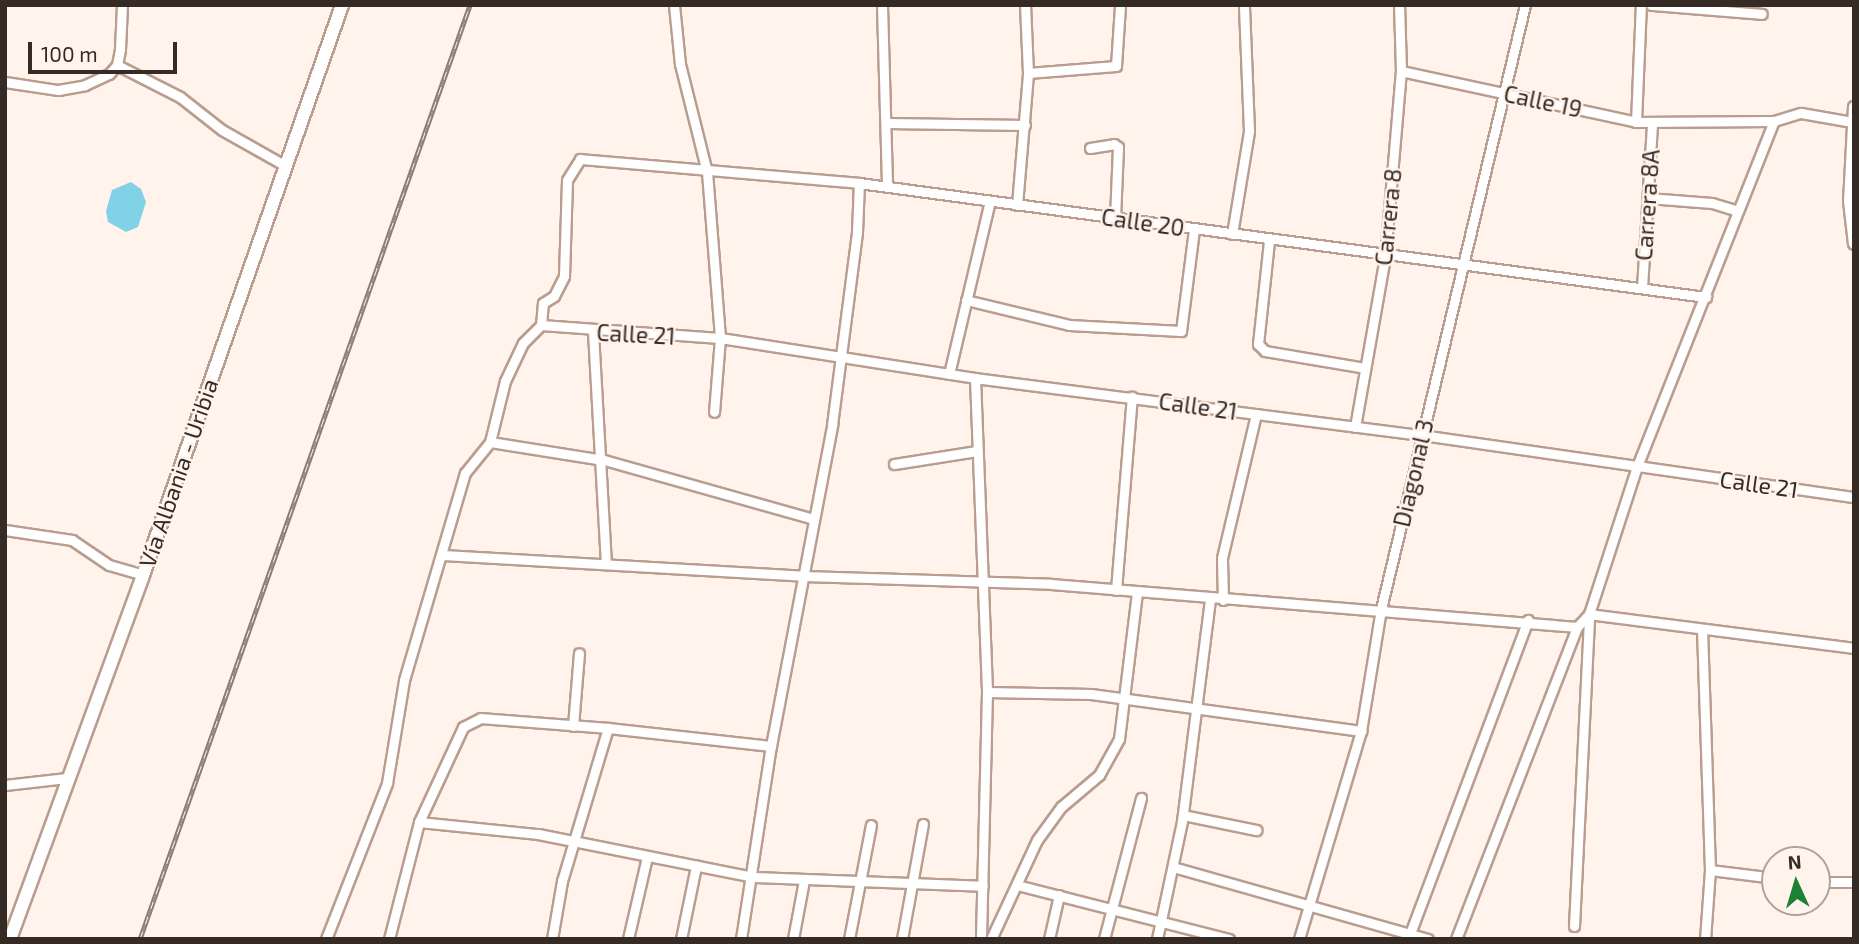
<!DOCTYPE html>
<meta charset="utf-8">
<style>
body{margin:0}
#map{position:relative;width:1859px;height:944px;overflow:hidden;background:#fff3ec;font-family:"Exo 2",sans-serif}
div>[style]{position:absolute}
.water>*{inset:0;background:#81d1e7}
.roads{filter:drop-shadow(2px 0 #b99d8e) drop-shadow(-2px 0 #b99d8e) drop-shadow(0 2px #b99d8e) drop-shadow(0 -2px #b99d8e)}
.minor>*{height:9px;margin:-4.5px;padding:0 4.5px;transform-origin:4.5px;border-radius:4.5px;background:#fff}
.tertiary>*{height:10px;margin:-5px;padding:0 5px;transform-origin:5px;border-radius:5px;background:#fff}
.secondary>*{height:12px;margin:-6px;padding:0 6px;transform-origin:6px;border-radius:6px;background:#fff}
.rail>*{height:5px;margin-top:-2.5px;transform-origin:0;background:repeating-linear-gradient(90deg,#fff3ec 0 8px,#897d77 0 16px);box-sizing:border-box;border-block:2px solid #897d77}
span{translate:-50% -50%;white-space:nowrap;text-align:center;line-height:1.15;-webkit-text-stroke:5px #fff3ec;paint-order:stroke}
.street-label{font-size:23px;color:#352a24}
.frame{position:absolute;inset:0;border:7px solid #352a24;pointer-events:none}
.north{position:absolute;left:1761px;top:846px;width:70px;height:70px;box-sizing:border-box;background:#fff3ec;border:2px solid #aea39c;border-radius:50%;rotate:356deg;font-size:19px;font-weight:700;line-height:28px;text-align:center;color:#352a24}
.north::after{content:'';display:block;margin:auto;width:24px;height:32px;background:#1d8135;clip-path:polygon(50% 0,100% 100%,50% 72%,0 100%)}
.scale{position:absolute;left:28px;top:42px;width:149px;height:32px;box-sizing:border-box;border:4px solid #352a24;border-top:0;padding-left:9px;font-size:21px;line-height:24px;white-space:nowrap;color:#352a24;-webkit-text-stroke:5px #fff3ec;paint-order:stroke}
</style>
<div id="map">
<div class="water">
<i style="clip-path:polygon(131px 182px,141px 189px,146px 202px,138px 227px,126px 232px,108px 222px,106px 211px,112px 190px)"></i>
</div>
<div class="roads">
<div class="minor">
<i style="left:674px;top:5px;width:59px;rotate:84.2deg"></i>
<i style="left:680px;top:64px;width:111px;rotate:76deg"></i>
<i style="left:707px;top:172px;width:167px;rotate:85.5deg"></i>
<i style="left:720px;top:338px;width:74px;rotate:94.6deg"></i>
<i style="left:882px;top:5px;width:182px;rotate:88.4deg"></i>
<i style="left:1651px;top:5px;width:111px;rotate:4.6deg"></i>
<i style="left:117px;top:65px;width:71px;rotate:26.9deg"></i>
<i style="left:180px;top:97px;width:53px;rotate:38.2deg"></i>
<i style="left:222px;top:130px;width:71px;rotate:29.4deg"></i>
<i style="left:1401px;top:71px;width:240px;rotate:12.2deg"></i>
<i style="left:1636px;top:122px;width:138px;rotate:-0.4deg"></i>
<i style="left:1774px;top:121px;width:28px;rotate:-17deg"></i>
<i style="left:1801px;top:113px;width:52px;rotate:10deg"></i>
<i style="left:1028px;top:73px;width:88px;rotate:-4.5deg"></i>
<i style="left:1116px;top:66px;width:61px;rotate:-86.2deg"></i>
<i style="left:5px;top:82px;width:54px;rotate:8.6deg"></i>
<i style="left:58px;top:90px;width:27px;rotate:-10deg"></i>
<i style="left:85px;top:85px;width:26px;rotate:-25deg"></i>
<i style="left:109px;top:74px;width:12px;rotate:-48deg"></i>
<i style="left:117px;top:65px;width:16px;rotate:-79deg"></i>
<i style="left:120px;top:49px;width:44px;rotate:-87.4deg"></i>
<i style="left:1636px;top:122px;width:117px;rotate:-87.6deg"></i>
<i style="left:887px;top:123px;width:138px;rotate:0.8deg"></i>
<i style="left:1090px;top:148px;width:24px;rotate:-9deg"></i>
<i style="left:1114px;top:144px;width:5px;rotate:37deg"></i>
<i style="left:1118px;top:147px;width:71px;rotate:92.4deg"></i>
<i style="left:1648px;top:198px;width:64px;rotate:4.5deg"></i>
<i style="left:1712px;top:203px;width:27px;rotate:17deg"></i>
<i style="left:1017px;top:205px;width:132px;rotate:-85.2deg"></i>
<i style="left:1028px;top:73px;width:68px;rotate:-92.5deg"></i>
<i style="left:1232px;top:234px;width:104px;rotate:-80.6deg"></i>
<i style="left:1249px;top:131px;width:126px;rotate:-92.3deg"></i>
<i style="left:1269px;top:241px;width:104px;rotate:96.1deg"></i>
<i style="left:1258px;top:344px;width:10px;rotate:45deg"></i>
<i style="left:1265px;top:351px;width:101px;rotate:9.6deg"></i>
<i style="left:1642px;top:288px;width:165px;rotate:-86.5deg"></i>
<i style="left:966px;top:300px;width:106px;rotate:13.6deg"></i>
<i style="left:1069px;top:325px;width:112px;rotate:3.1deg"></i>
<i style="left:1181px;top:331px;width:103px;rotate:-82.7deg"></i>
<i style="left:541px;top:325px;width:179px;rotate:4.2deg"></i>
<i style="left:720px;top:338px;width:258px;rotate:8.9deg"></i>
<i style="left:975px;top:378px;width:451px;rotate:7.3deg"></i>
<i style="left:1422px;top:435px;width:436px;rotate:8.2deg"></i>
<i style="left:541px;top:325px;width:22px;rotate:-85deg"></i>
<i style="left:543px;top:303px;width:13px;rotate:-32deg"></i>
<i style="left:554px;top:296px;width:22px;rotate:-63deg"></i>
<i style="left:564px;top:276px;width:96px;rotate:-88.2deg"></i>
<i style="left:567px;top:180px;width:25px;rotate:-58deg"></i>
<i style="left:580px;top:159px;width:280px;rotate:4.9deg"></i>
<i style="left:859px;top:183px;width:855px;rotate:7.67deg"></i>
<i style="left:593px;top:332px;width:231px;rotate:86.8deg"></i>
<i style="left:949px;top:374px;width:178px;rotate:-76.7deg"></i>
<i style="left:975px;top:378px;width:314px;rotate:87.8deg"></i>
<i style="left:987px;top:692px;width:247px;rotate:91.4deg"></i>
<i style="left:1355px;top:427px;width:173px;rotate:-80deg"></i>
<i style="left:1385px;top:257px;width:187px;rotate:-85.1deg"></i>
<i style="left:1401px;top:71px;width:66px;rotate:-91.7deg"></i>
<i style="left:490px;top:442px;width:115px;rotate:9deg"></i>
<i style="left:604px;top:460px;width:218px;rotate:15.7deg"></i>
<i style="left:894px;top:464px;width:84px;rotate:-8.9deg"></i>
<i style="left:5px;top:530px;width:68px;rotate:8.5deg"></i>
<i style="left:72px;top:540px;width:45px;rotate:34deg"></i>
<i style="left:109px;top:565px;width:35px;rotate:16deg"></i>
<i style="left:443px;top:555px;width:361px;rotate:3.3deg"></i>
<i style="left:803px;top:576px;width:248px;rotate:1.8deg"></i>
<i style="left:1051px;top:584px;width:528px;rotate:4.67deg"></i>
<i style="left:1577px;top:627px;width:18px;rotate:-47deg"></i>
<i style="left:1589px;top:614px;width:267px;rotate:7.3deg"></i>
<i style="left:1116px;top:590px;width:194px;rotate:-85.3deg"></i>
<i style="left:1223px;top:600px;width:42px;rotate:-91.4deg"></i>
<i style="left:1222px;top:558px;width:148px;rotate:-76.7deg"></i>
<i style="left:1702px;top:629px;width:241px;rotate:88.1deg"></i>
<i style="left:1710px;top:870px;width:69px;rotate:94.1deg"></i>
<i style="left:987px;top:692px;width:104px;rotate:1.1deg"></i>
<i style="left:1091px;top:694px;width:273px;rotate:7.8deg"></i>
<i style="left:573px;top:726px;width:73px;rotate:-85.3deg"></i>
<i style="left:5px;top:785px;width:62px;rotate:-6.4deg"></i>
<i style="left:1183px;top:815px;width:75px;rotate:11.6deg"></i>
<i style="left:419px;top:822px;width:120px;rotate:5.8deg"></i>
<i style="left:538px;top:834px;width:219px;rotate:11.3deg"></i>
<i style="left:753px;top:877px;width:230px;rotate:2.2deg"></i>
<i style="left:1173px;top:867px;width:265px;rotate:15.8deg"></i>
<i style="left:1710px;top:870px;width:65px;rotate:7deg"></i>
<i style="left:1817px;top:882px;width:37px"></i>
<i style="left:1017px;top:885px;width:219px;rotate:14.3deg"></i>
<i style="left:1574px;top:926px;width:312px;rotate:-87.2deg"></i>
<i style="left:1589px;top:614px;width:152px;rotate:-72deg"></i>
<i style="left:1636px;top:469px;width:374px;rotate:-68.4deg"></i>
<i style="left:326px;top:939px;width:168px;rotate:-68.6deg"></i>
<i style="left:387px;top:783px;width:104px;rotate:-80.6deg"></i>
<i style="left:404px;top:680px;width:216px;rotate:-73.6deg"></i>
<i style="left:465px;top:473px;width:40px;rotate:-51deg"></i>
<i style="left:490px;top:442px;width:63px;rotate:-76.2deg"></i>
<i style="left:505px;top:381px;width:42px;rotate:-64.7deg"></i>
<i style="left:523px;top:343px;width:25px;rotate:-45deg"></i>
<i style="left:389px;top:939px;width:121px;rotate:-75.6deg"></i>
<i style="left:419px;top:822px;width:105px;rotate:-65.1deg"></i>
<i style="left:463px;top:727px;width:20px;rotate:-27deg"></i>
<i style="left:481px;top:718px;width:127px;rotate:4.5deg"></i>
<i style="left:552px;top:939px;width:59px;rotate:-80.2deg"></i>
<i style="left:562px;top:881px;width:160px;rotate:-73.3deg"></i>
<i style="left:608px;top:728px;width:164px;rotate:6.3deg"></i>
<i style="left:628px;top:939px;width:84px;rotate:-77deg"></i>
<i style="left:681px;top:939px;width:75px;rotate:-78.4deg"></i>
<i style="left:741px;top:939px;width:195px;rotate:-81.2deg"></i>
<i style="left:771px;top:746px;width:327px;rotate:-79.2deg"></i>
<i style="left:832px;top:425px;width:195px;rotate:-82.6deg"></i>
<i style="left:857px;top:232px;width:49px;rotate:-87.7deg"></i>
<i style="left:793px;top:939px;width:60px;rotate:-79.4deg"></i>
<i style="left:849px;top:939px;width:116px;rotate:-79.1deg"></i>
<i style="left:902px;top:939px;width:117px;rotate:-79.7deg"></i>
<i style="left:991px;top:939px;width:109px;rotate:-65.1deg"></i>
<i style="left:1037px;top:840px;width:41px;rotate:-54deg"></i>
<i style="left:1061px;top:807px;width:50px;rotate:-40.1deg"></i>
<i style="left:1099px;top:775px;width:41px;rotate:-60.9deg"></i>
<i style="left:1119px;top:739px;width:148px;rotate:-83deg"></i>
<i style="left:1049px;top:939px;width:45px;rotate:-77.2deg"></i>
<i style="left:1104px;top:939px;width:146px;rotate:-75.3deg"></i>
<i style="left:1157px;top:939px;width:121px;rotate:-78deg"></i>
<i style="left:1182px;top:821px;width:224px;rotate:-82.8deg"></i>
<i style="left:1299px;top:939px;width:217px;rotate:-73.4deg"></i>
<i style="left:1361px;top:731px;width:124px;rotate:-80.7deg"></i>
<i style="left:1381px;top:609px;width:621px;rotate:-76.59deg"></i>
<i style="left:1408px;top:939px;width:341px;rotate:-69.4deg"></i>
<i style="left:1456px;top:939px;width:335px;rotate:-68.8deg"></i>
</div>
<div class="tertiary">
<i style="left:1854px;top:107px;width:94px;rotate:93deg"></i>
<i style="left:1849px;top:201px;width:43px;rotate:83.4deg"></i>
</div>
<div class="secondary">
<i style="left:10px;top:939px;width:388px;rotate:-69.9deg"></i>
<i style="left:143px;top:575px;width:604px;rotate:-70.75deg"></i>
</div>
</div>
<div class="rail">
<i style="left:140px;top:939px;width:991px;rotate:-70.54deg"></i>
</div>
<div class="street-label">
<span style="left:1543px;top:101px;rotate:12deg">Calle 19</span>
<span style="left:1647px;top:205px;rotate:-86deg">Carrera 8A</span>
<span style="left:1388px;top:217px;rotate:-84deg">Carrera 8</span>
<span style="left:1143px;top:222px;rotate:8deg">Calle 20</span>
<span style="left:636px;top:334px;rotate:3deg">Calle 21</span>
<span style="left:1198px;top:406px;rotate:8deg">Calle 21</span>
<span style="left:178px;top:473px;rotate:-71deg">Vía Albania - Uribia</span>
<span style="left:1413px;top:473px;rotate:-77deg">Diagonal 3</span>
<span style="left:1759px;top:484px;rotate:8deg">Calle 21</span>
</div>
<div class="frame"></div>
<div class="north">N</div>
<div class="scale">100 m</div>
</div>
